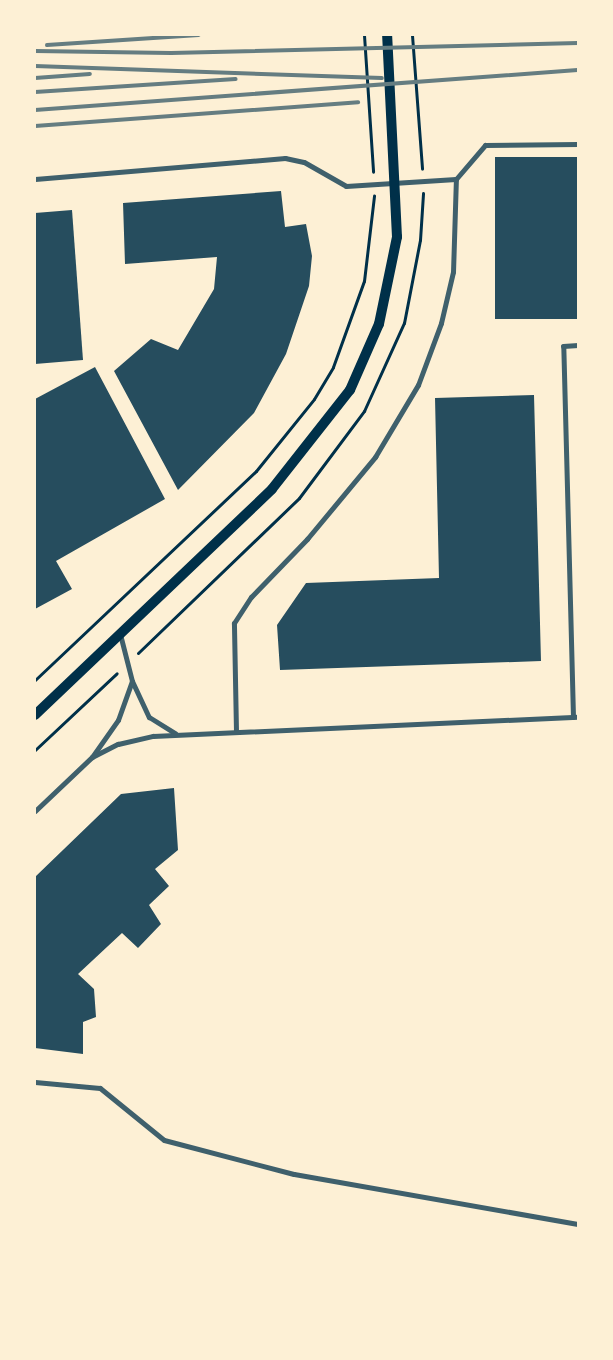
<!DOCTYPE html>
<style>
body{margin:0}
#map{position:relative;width:613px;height:1360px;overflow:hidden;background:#fdf0d5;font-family:"Roboto Condensed",sans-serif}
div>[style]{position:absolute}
.building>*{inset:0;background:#264d5e;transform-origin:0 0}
.path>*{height:3px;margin:-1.5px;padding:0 1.5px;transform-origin:1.5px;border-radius:1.5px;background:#003049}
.minor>*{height:5px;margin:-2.5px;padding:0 2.5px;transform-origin:2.5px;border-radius:2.5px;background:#3f606c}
.secondary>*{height:10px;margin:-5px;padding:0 5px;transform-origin:5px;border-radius:5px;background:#003049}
.rail>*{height:4px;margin:-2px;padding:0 2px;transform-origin:2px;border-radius:2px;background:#657d81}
span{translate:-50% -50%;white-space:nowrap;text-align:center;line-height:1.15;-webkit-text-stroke:4px #fdf0d5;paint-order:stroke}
.frame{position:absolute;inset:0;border:36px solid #fdf0d5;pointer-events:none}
</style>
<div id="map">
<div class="building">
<i style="left:578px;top:157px;width:162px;height:83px;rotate:90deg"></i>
<i style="clip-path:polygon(281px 191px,285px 227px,306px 224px,312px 256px,309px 286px,286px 354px,254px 413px,178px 490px,114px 371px,151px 339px,178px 350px,214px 289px,217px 257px,125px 264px,123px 203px)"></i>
<i style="clip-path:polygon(72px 210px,83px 360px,35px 364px,35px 213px)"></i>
<i style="clip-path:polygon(95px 367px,165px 499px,56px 561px,72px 589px,35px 609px,35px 399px)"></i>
<i style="clip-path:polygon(534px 395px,541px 661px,280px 670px,277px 625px,306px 583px,439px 578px,435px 398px)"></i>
<i style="clip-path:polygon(174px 788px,178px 850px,155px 869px,169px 886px,149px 905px,161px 924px,138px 948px,122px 933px,78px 974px,94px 989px,96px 1017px,83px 1022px,83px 1054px,35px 1048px,35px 877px,121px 794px)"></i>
</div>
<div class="path">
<i style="left:364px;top:35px;width:137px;rotate:86.2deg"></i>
<i style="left:412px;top:35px;width:134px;rotate:85.7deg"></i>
<i style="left:138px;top:653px;width:223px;rotate:-43.9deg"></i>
<i style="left:299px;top:498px;width:109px;rotate:-53.2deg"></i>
<i style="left:364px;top:411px;width:97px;rotate:-65.6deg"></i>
<i style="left:404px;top:323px;width:85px;rotate:-79.1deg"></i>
<i style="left:420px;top:240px;width:47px;rotate:-86.3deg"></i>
<i style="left:35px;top:680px;width:304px;rotate:-43.4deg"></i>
<i style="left:256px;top:471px;width:92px;rotate:-51.1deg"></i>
<i style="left:314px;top:399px;width:37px;rotate:-59deg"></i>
<i style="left:333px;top:367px;width:91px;rotate:-70.2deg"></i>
<i style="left:364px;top:281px;width:86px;rotate:-83.3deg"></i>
<i style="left:35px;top:750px;width:112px;rotate:-43.2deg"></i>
</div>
<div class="minor">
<i style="left:35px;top:179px;width:251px;rotate:-4.8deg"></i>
<i style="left:285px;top:158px;width:19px;rotate:12deg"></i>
<i style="left:304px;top:162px;width:48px;rotate:29.7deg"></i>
<i style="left:346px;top:186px;width:110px;rotate:-3.6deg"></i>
<i style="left:132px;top:681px;width:40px;rotate:65deg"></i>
<i style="left:149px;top:717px;width:31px;rotate:32deg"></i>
<i style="left:573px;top:717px;width:371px;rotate:-91.5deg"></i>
<i style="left:563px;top:346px;width:15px;rotate:-4deg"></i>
<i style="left:236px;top:731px;width:108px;rotate:-91.1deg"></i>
<i style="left:234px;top:623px;width:31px;rotate:-57deg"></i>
<i style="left:251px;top:597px;width:81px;rotate:-46deg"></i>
<i style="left:307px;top:539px;width:107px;rotate:-50.3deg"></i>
<i style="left:375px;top:457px;width:84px;rotate:-59.2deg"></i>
<i style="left:418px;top:385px;width:66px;rotate:-69.6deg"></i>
<i style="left:441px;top:323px;width:52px;rotate:-76.8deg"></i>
<i style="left:453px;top:272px;width:93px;rotate:-88.2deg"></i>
<i style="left:456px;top:179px;width:45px;rotate:-49.5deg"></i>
<i style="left:485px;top:145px;width:93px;rotate:-0.6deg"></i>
<i style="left:92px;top:757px;width:29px;rotate:-27deg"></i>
<i style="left:118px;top:744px;width:36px;rotate:-13deg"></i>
<i style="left:153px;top:736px;width:425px;rotate:-2.6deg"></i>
<i style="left:35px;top:811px;width:79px;rotate:-43.5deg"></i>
<i style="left:92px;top:757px;width:45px;rotate:-54.9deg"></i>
<i style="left:118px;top:720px;width:41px;rotate:-70.3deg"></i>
<i style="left:132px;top:681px;width:49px;rotate:-104.3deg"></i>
<i style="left:35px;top:1082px;width:65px;rotate:5.3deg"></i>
<i style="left:100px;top:1088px;width:82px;rotate:39.1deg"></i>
<i style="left:164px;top:1140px;width:134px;rotate:14.7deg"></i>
<i style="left:294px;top:1174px;width:288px;rotate:10deg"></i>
</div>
<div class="secondary">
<i style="left:35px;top:715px;width:327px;rotate:-43.6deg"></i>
<i style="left:272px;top:489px;width:126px;rotate:-51.8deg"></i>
<i style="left:350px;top:390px;width:72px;rotate:-66.3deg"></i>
<i style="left:379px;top:324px;width:89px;rotate:-78.3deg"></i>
<i style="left:397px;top:237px;width:202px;rotate:-92.8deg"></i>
</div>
<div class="rail">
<i style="left:47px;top:45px;width:152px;rotate:-3.8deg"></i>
<i style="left:35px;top:51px;width:136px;rotate:0.8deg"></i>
<i style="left:171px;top:53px;width:407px;rotate:-1.4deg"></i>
<i style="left:35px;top:66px;width:347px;rotate:2deg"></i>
<i style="left:35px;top:78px;width:55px;rotate:-4.2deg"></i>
<i style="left:35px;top:92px;width:201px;rotate:-3.7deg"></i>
<i style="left:35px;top:110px;width:544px;rotate:-4.21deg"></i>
<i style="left:35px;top:126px;width:324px;rotate:-4.2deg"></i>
</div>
<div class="frame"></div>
</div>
